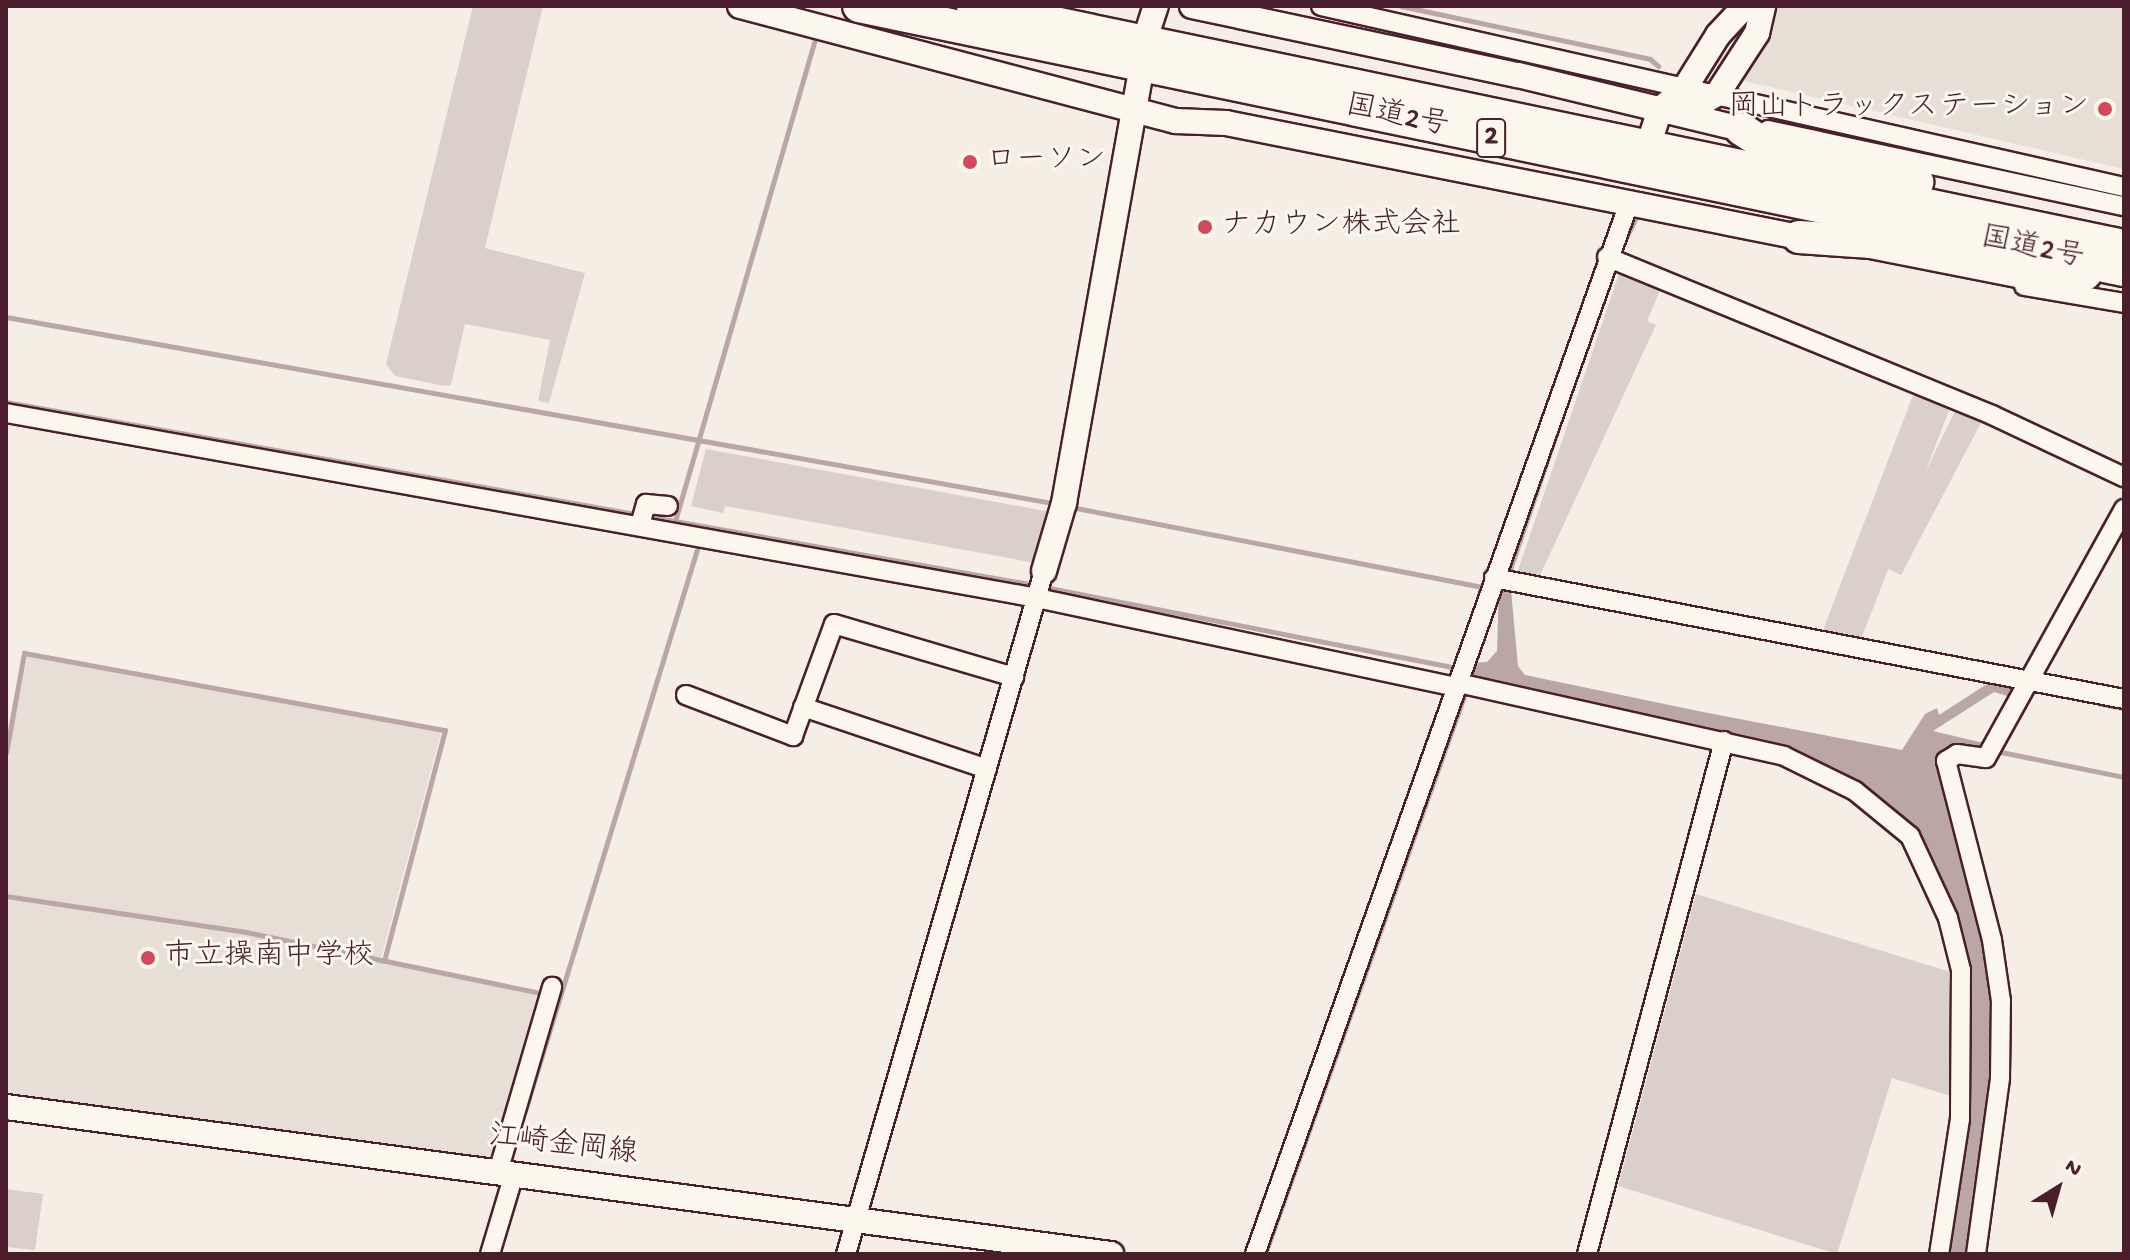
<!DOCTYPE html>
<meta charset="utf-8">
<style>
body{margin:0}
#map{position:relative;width:2130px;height:1260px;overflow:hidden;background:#f4eee4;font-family:"Gochi Hand","Klee One",sans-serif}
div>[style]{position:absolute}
.built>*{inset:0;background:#e7dfd6}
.green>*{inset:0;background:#dbd0c9;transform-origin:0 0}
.water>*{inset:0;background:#baa7a5}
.stream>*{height:5px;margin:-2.5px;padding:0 2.5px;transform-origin:2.5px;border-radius:2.5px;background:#baa7a5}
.roads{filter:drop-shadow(2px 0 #4a1f2b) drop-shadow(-2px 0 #4a1f2b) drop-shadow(0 2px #4a1f2b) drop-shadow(0 -2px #4a1f2b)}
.street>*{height:18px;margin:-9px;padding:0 9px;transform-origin:9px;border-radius:9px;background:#fbf7ec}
.secondary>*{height:24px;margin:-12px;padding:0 12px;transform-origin:12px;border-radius:12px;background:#fbf7ec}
.highway>*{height:32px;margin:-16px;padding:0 16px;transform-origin:16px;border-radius:16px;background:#fbf7ec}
.dots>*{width:22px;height:22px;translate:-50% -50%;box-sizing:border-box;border:4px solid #fbf7ec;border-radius:50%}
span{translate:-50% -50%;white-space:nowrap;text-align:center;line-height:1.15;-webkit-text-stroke:6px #fbf7ec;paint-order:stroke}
.shield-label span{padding:2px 6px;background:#fbf7ec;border:2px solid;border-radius:6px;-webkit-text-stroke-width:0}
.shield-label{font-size:28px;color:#4a1f2b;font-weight:700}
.poi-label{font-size:30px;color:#4a1f2b}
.right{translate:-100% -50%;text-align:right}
.left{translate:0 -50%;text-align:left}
.street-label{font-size:30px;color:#4a1f2b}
.frame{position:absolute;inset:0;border:8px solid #4a1f2b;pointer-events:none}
.north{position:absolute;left:2018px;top:1148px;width:80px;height:80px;-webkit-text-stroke:6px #fbf7ec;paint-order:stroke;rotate:37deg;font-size:22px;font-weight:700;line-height:32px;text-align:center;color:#4a1f2b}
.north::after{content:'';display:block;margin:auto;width:28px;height:36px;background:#4a1f2b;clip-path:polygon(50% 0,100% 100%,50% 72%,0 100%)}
</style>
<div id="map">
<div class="built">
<i style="clip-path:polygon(1772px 6px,2124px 6px,2124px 169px,1744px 81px)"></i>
<i style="clip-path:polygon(27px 656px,441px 732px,380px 962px,545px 997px,497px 1154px,488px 1161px,6px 1098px,6px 765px)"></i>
</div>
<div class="green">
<i style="clip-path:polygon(473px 6px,543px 6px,485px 248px,585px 273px,549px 403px,538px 401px,550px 340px,465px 324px,451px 385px,445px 386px,395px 376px,386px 364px)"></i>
<i style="clip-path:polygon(1625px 272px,1661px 288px,1647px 321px,1656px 325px,1536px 584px,1515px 579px,1619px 274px)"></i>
<i style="left:1915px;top:390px;width:39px;height:269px;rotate:21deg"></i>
<i style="clip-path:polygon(1957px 407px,1983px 419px,1901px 575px,1880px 565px)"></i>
<i style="clip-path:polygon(706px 449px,1051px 512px,1035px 563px,725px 506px,723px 513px,691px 506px)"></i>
<i style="clip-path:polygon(1696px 894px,1954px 973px,1954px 1097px,1892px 1078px,1837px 1254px,1618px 1186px)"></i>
<i style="clip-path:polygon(6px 1189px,43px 1194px,35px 1250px,6px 1247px)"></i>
</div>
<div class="water">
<i style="clip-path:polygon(1499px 587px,1511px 590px,1518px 666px,1525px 675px,1703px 712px,1902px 750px,1925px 714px,1937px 708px,1939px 715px,1990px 682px,2019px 690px,2014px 698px,1994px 692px,1933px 731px,1988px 744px,1984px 752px,1950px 747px,1937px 763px,1984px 938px,1997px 1039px,1971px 1254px,1944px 1254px,1967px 1098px,1971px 1014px,1964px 952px,1933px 861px,1919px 842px,1814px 765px,1466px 681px,1472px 663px,1487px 662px,1497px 651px)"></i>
</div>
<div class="stream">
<i style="left:1401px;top:6px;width:255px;rotate:12deg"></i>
<i style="left:1650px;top:59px;width:11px;rotate:41deg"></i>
<i style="left:1624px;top:242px;width:28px;rotate:-64deg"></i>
<i style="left:6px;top:317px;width:1062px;rotate:10.08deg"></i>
<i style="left:6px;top:402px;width:1039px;rotate:10.09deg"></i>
<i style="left:1029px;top:584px;width:440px;rotate:11.1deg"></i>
<i style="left:1071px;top:507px;width:419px;rotate:11deg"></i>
<i style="left:675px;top:521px;width:500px;rotate:-73.8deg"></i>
<i style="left:1507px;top:578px;width:158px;rotate:-71.2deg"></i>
<i style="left:2101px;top:704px;width:23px;rotate:10deg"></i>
<i style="left:1996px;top:751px;width:131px;rotate:11.5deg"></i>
<i style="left:6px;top:753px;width:102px;rotate:-79.8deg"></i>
<i style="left:24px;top:653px;width:428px;rotate:10.4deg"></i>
<i style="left:445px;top:730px;width:239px;rotate:104.8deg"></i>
<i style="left:6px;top:896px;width:238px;rotate:8.5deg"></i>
<i style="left:241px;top:931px;width:309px;rotate:11.7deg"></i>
<i style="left:525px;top:1111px;width:594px;rotate:-72.97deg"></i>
<i style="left:1265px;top:1254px;width:601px;rotate:-70.36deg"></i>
</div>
<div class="roads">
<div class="street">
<i style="left:1321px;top:6px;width:823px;rotate:12.7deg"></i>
<i style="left:1768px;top:130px;width:364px;rotate:12.1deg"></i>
<i style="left:1607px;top:257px;width:416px;rotate:22.3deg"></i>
<i style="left:1992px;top:415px;width:146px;rotate:25.2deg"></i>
<i style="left:2024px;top:286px;width:101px;rotate:9.6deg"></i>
<i style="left:6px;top:413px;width:1047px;rotate:10.17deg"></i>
<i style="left:1037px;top:598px;width:429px;rotate:12deg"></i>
<i style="left:640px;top:525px;width:22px;rotate:-74deg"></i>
<i style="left:646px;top:504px;width:22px;rotate:5deg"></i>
<i style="left:1494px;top:578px;width:642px;rotate:10.87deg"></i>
<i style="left:1458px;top:683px;width:334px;rotate:12.6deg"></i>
<i style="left:1784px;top:756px;width:79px;rotate:26.2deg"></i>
<i style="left:1855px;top:791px;width:71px;rotate:39.3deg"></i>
<i style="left:1910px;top:836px;width:90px;rotate:65.1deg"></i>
<i style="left:1948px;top:918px;width:54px;rotate:76deg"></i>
<i style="left:1961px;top:970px;width:149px;rotate:90.4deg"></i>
<i style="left:1960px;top:1119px;width:137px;rotate:98.8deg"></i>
<i style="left:686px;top:695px;width:115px;rotate:21deg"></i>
<i style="left:793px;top:736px;width:119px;rotate:-69.9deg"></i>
<i style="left:834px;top:624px;width:188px;rotate:16.4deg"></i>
<i style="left:803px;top:707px;width:194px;rotate:18.6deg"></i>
<i style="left:498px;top:1172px;width:193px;rotate:-73.7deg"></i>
<i style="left:490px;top:1254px;width:84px;rotate:-73.3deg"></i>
<i style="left:846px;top:1254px;width:711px;rotate:-73.83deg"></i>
<i style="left:1255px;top:1254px;width:1116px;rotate:-70.41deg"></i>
<i style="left:1587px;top:1254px;width:531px;rotate:-75.05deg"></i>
<i style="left:1976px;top:1254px;width:178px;rotate:-82.2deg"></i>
<i style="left:2000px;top:1078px;width:77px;rotate:-89.3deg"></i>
<i style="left:2001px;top:1001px;width:62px;rotate:-98.4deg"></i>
<i style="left:1992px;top:940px;width:185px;rotate:-104.4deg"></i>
<i style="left:1946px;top:761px;width:13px;rotate:-32deg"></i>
<i style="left:1957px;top:754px;width:29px;rotate:8deg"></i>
<i style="left:1986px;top:758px;width:285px;rotate:-61deg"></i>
</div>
<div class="secondary">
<i style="left:740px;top:6px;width:451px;rotate:14.8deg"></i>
<i style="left:1176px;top:121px;width:50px;rotate:2.3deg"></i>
<i style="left:1226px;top:123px;width:584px;rotate:11.25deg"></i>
<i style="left:1192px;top:6px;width:333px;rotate:12deg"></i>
<i style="left:1518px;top:75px;width:229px;rotate:13.6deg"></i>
<i style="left:1149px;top:27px;width:22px;rotate:-72deg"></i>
<i style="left:1674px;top:107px;width:26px;rotate:-7deg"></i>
<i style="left:1700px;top:104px;width:21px;rotate:-31deg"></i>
<i style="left:1718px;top:93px;width:72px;rotate:-57deg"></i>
<i style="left:1757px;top:33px;width:28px;rotate:-77deg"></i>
<i style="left:1652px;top:134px;width:26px;rotate:-72deg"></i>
<i style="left:1660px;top:109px;width:29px;rotate:-38deg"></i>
<i style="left:1683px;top:91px;width:66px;rotate:-58deg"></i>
<i style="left:1718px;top:35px;width:40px;rotate:-47deg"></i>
<i style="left:1044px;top:571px;width:71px;rotate:-73.6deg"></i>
<i style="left:1064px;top:503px;width:430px;rotate:-79.9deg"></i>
<i style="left:6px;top:1107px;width:1115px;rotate:7.58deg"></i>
</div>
<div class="highway">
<i style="left:859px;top:6px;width:1292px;rotate:11.79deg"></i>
<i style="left:973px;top:6px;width:1176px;rotate:11.78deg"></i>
<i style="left:1741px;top:129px;width:27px;rotate:33deg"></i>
<i style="left:1764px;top:144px;width:158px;rotate:13.9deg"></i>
<i style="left:1799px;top:237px;width:72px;rotate:4deg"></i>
<i style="left:1871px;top:242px;width:169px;rotate:11.2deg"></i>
<i style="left:2037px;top:275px;width:48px;rotate:-1.2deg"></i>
</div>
</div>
<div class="dots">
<i style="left:2105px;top:109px;background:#d1495b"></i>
<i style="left:970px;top:162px;background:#d1495b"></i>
<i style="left:1205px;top:227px;background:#d1495b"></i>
<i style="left:148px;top:958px;background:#d1495b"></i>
</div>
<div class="shield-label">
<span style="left:1491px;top:138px">2</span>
</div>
<div class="poi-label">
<span class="right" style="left:2089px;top:109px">岡山トラックステーション</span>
<span class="left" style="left:986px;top:162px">ローソン</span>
<span class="left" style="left:1221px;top:227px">ナカウン株式会社</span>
<span class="left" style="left:164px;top:958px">市立操南中学校</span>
</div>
<div class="street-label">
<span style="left:1397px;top:118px;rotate:12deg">国道2号</span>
<span style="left:2032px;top:250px;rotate:12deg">国道2号</span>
<span style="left:563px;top:1147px;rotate:7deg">江崎金岡線</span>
</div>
<div class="frame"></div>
<div class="north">N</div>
</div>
